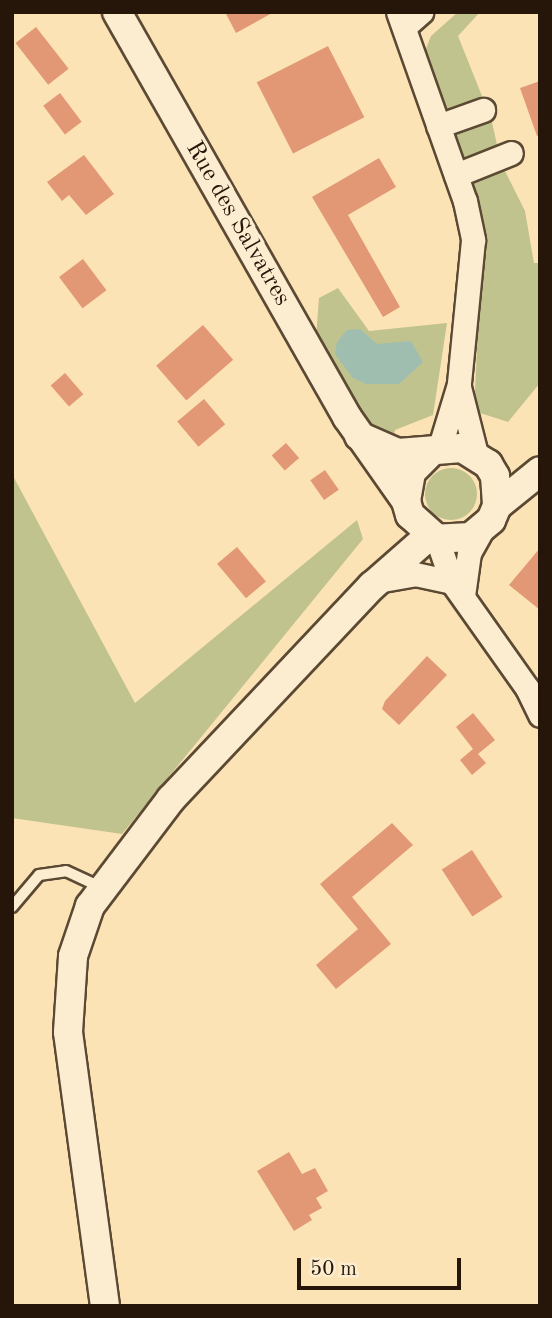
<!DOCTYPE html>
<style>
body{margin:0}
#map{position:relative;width:552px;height:1318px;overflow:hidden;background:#fce3b6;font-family:"Old Standard TT",serif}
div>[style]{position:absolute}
.green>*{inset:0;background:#c0c38d}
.round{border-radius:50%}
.water>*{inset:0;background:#9fbeb0}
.building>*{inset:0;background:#e29874;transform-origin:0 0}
.roads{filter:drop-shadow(2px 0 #5b4934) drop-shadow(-2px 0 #5b4934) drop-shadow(0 2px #5b4934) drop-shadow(0 -2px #5b4934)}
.service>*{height:10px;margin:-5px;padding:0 5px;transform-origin:5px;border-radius:5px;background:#fdedd0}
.minor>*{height:23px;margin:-11.5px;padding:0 11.5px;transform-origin:11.5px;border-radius:11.5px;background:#fdedd0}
.tertiary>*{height:28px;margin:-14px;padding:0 14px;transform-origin:14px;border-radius:14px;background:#fdedd0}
span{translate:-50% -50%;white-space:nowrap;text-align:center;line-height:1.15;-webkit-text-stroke:6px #fdedd0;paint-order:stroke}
.street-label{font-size:24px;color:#251609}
.frame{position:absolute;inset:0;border:14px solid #251609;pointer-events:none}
.scale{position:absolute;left:297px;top:1258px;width:164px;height:32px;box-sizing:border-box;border:4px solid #251609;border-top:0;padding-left:9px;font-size:21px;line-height:24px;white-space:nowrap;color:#251609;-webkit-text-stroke:5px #fdedd0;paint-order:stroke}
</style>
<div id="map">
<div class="green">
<i style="clip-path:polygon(458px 12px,480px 12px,458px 36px,484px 101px,445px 113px,425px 51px,431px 36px)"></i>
<i style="clip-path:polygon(491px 118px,498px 149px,463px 160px,454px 132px)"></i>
<i style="clip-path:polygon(504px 169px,525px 211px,534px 263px,540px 263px,540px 383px,508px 422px,474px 411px,479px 307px,488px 239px,473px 182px,479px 175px)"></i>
<i style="clip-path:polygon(338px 288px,369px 331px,447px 323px,433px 415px,395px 430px,393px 440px,365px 421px,316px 337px,319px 298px)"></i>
<i class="round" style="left:425px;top:468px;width:52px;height:52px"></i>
<i style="clip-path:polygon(12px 474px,135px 703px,357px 520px,363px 539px,122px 834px,12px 818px)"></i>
</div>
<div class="water">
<i style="clip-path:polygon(360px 329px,377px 344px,411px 341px,423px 362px,399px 384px,366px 384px,353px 378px,335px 354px,337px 342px,347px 330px)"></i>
</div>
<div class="building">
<i style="clip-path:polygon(225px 12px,274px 12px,236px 33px)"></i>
<i style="left:36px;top:27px;width:53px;height:26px;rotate:52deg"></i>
<i style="left:328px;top:46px;width:80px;height:80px;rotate:63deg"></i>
<i style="clip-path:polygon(540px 81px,540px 135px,537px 136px,520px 88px)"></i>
<i style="left:60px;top:93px;width:36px;height:21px;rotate:53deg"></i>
<i style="clip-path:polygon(84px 155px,114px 194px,86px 215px,69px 195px,62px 201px,47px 182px)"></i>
<i style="clip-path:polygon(379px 158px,396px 187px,348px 215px,400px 307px,383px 317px,312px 197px)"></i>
<i style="left:83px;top:259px;width:39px;height:30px;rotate:53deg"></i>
<i style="left:203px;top:325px;width:46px;height:62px;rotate:49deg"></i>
<i style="left:65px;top:373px;width:28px;height:19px;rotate:49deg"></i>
<i style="left:204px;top:399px;width:33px;height:35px;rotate:50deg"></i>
<i style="left:286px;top:443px;width:20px;height:19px;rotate:49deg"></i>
<i style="left:325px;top:470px;width:24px;height:18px;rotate:55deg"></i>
<i style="left:237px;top:547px;width:45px;height:26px;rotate:50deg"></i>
<i style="clip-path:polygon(540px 548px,540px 610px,509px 585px)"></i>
<i style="clip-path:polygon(427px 656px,447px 675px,399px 725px,382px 709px,385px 701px)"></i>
<i style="clip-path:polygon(473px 713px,495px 740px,478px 754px,486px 763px,472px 775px,460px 760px,473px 749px,456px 727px)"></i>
<i style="clip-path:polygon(392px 823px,413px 845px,352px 897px,391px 944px,336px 989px,316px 965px,358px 929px,320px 884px)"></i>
<i style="left:472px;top:850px;width:56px;height:36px;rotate:57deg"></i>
<i style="clip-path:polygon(289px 1152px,302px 1174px,315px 1168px,328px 1191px,316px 1198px,322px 1208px,309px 1215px,312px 1220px,294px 1231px,257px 1171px)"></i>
</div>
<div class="roads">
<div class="service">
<i style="left:12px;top:907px;width:42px;rotate:-49.8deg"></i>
<i style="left:39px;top:875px;width:27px;rotate:-8deg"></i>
<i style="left:66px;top:871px;width:40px;rotate:25deg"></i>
</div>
<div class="minor">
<i style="left:398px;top:12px;width:201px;rotate:70.5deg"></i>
<i style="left:465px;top:201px;width:40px;rotate:78deg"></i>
<i style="left:473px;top:240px;width:145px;rotate:95.6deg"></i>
<i style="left:459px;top:384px;width:69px;rotate:106.9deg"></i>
<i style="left:404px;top:27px;width:23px;rotate:-41deg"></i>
<i style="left:438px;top:126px;width:48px;rotate:-19.6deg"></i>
<i style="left:456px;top:175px;width:59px;rotate:-21.8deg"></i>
<i style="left:459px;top:387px;width:69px;rotate:75.8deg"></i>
<i style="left:437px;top:539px;width:46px;rotate:70.8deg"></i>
<i style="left:452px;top:582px;width:130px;rotate:54.7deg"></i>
<i style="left:527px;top:688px;width:30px;rotate:64deg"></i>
<i style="left:377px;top:581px;width:39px;rotate:-10deg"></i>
<i style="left:415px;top:574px;width:38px;rotate:12deg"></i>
<i style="left:463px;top:596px;width:43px;rotate:-82.1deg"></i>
<i style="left:469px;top:553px;width:25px;rotate:-61deg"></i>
</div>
<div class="tertiary">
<i style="left:117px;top:12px;width:466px;rotate:60.4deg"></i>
<i style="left:347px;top:417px;width:103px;rotate:54.9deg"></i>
<i style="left:359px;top:436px;width:43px;rotate:23.6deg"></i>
<i style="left:398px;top:453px;width:64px;rotate:-4.5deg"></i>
<i style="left:462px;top:448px;width:31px;rotate:32deg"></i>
<i style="left:488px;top:464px;width:14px;rotate:60deg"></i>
<i style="left:495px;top:476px;width:30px;rotate:86deg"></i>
<i style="left:497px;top:506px;width:15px;rotate:113deg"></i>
<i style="left:491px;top:520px;width:26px;rotate:140deg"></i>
<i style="left:471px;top:537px;width:34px;rotate:177deg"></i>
<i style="left:437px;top:539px;width:36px;rotate:-138deg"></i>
<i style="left:410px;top:515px;width:15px;rotate:-106deg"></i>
<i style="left:406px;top:501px;width:29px;rotate:-80deg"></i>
<i style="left:411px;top:472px;width:30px;rotate:-45deg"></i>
<i style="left:497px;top:506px;width:55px;rotate:-39.1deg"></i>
<i style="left:105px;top:1306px;width:276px;rotate:-97.7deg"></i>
<i style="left:68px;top:1032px;width:76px;rotate:-86.2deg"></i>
<i style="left:73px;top:956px;width:53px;rotate:-71.2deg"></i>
<i style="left:90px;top:906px;width:134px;rotate:-52.9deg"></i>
<i style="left:171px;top:799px;width:293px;rotate:-46.7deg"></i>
<i style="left:372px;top:586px;width:77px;rotate:-41.3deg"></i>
</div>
</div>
<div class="street-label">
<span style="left:237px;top:224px;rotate:60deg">Rue des Salvatres</span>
</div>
<div class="frame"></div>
<div class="scale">50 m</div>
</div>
